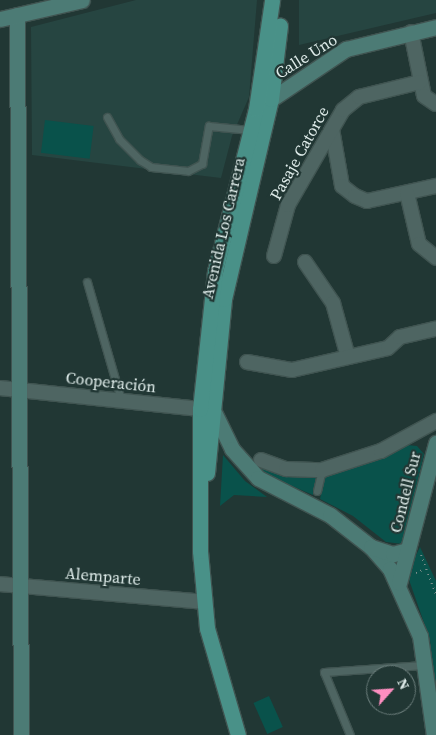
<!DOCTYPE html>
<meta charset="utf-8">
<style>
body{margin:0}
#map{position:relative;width:436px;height:735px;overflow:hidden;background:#213734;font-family:"Source Serif 4",serif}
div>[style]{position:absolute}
.built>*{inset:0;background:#264541}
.green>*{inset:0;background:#09524b;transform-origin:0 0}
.path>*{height:2px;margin-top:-1px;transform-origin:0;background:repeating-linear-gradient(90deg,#7e8f8d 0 1px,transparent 0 5px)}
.roads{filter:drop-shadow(1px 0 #405451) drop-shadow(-1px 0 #405451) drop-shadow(0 1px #405451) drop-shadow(0 -1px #405451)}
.lane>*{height:7px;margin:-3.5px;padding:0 3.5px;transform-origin:3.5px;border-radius:3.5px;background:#4e6562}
.street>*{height:14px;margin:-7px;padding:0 7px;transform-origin:7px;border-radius:7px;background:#4e6562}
.secondary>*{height:15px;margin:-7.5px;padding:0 7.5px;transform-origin:7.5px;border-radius:7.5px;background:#4c7b75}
.primary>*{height:15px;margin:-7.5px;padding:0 7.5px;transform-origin:7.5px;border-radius:7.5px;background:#499188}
span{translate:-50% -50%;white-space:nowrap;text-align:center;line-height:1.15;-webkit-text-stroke:4.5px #213734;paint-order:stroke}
.street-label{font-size:16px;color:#dfecea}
.north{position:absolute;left:366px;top:665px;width:50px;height:50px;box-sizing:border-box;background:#213734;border:1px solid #6d7f7d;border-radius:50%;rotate:64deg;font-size:14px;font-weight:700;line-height:20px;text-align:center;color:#dfecea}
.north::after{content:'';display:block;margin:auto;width:18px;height:22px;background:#fd8ec0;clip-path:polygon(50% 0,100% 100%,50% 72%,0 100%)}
</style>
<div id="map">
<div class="built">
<i style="clip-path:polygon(136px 0,257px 0,249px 97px,232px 136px,221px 178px,32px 155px,31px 27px)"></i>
<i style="clip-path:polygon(299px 0,436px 0,436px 13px,299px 45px)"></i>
</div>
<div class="green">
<i style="left:45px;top:120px;width:49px;height:33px;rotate:7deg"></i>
<i style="clip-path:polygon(407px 445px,417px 446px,424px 454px,403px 544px,386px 542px,353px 516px,320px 499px,325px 475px)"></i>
<i style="clip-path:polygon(223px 455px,245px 481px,267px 497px,234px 495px,220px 506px)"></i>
<i style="clip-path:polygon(259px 468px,317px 477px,313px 495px,266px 475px)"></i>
<i style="clip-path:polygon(420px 547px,436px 581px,436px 702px,430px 640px,407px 574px)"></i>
<i style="left:269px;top:696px;width:34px;height:17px;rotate:66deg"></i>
</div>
<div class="path">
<i style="left:421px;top:555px;width:43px;rotate:69.4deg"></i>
<i style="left:416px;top:573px;width:10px;rotate:-24deg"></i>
</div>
<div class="roads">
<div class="lane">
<i style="left:107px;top:117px;width:25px;rotate:61deg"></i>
<i style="left:119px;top:139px;width:30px;rotate:45deg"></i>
<i style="left:140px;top:160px;width:13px;rotate:32deg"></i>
<i style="left:151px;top:167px;width:37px;rotate:6deg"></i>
<i style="left:188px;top:171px;width:16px;rotate:-27deg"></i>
<i style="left:202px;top:164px;width:39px;rotate:-80deg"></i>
<i style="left:209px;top:126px;width:41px;rotate:5.6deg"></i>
<i style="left:87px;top:282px;width:123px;rotate:73.9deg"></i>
<i style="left:317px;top:491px;width:22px;rotate:-77deg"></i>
<i style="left:350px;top:735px;width:68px;rotate:-112.4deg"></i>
<i style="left:324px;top:672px;width:100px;rotate:-4deg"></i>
</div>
<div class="street">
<i style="left:411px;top:32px;width:65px;rotate:78.5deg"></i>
<i style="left:424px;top:96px;width:14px;rotate:34deg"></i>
<i style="left:332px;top:129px;width:58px;rotate:80deg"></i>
<i style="left:342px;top:186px;width:16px;rotate:38deg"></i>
<i style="left:355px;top:196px;width:13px;rotate:23deg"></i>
<i style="left:367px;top:201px;width:71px;rotate:-12.3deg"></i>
<i style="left:407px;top:193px;width:52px;rotate:76.8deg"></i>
<i style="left:419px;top:244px;width:22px;rotate:39deg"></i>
<i style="left:274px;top:256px;width:53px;rotate:-74.6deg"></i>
<i style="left:288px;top:205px;width:110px;rotate:-59.9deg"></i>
<i style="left:343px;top:110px;width:21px;rotate:-39deg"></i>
<i style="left:359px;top:97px;width:63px;rotate:-13.8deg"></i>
<i style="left:305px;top:262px;width:50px;rotate:55.7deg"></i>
<i style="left:333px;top:303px;width:56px;rotate:74.5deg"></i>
<i style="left:247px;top:362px;width:46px;rotate:10.1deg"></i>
<i style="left:292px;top:370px;width:98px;rotate:-12.9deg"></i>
<i style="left:388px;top:348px;width:16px;rotate:-43deg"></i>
<i style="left:400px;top:337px;width:37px;rotate:-13deg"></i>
<i style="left:0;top:388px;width:201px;rotate:6deg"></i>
<i style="left:200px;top:409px;width:10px;rotate:-37deg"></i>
<i style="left:261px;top:460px;width:27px;rotate:20deg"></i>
<i style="left:286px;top:469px;width:36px;rotate:2deg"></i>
<i style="left:322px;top:470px;width:62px;rotate:-17.9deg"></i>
<i style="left:381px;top:451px;width:63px;rotate:-28.6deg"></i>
<i style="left:0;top:584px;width:205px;rotate:5deg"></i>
</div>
<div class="secondary">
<i style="left:17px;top:15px;width:720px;rotate:89.68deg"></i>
<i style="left:0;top:19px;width:84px;rotate:-13deg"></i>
<i style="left:264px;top:104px;width:99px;rotate:-33.9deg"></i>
<i style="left:346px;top:49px;width:93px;rotate:-13.7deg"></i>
<i style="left:215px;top:414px;width:39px;rotate:64deg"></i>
<i style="left:232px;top:449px;width:39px;rotate:48deg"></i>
<i style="left:258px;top:478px;width:81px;rotate:27.2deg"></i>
<i style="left:330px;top:515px;width:52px;rotate:38deg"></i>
<i style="left:371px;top:547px;width:29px;rotate:49deg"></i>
<i style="left:390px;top:569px;width:73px;rotate:65.9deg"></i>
<i style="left:420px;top:636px;width:100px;rotate:82deg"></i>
<i style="left:371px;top:547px;width:23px;rotate:18deg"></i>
<i style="left:393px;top:554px;width:15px;rotate:-16deg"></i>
<i style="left:399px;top:583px;width:145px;rotate:-75.2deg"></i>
</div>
<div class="primary">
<i style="left:207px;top:473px;width:175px;rotate:-84.4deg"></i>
<i style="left:224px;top:299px;width:205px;rotate:-76.8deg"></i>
<i style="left:271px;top:99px;width:74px;rotate:-83deg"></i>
<i style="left:238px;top:735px;width:111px;rotate:-106.2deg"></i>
<i style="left:207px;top:628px;width:77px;rotate:-95.2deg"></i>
<i style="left:200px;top:551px;width:142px;rotate:-90deg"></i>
<i style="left:200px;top:409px;width:139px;rotate:-83.8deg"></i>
<i style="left:215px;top:271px;width:167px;rotate:-75.8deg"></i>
<i style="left:256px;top:109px;width:110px;rotate:-81.6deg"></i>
</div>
</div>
<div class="street-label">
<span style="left:306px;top:56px;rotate:-32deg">Calle Uno</span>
<span style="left:299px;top:153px;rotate:-61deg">Pasaje Catorce</span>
<span style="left:223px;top:228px;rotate:-77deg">Avenida Los Carrera</span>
<span style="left:111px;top:382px;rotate:6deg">Cooperación</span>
<span style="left:405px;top:492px;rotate:-76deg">Condell Sur</span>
<span style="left:103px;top:576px;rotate:5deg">Alemparte</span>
</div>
<div class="north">N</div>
</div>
